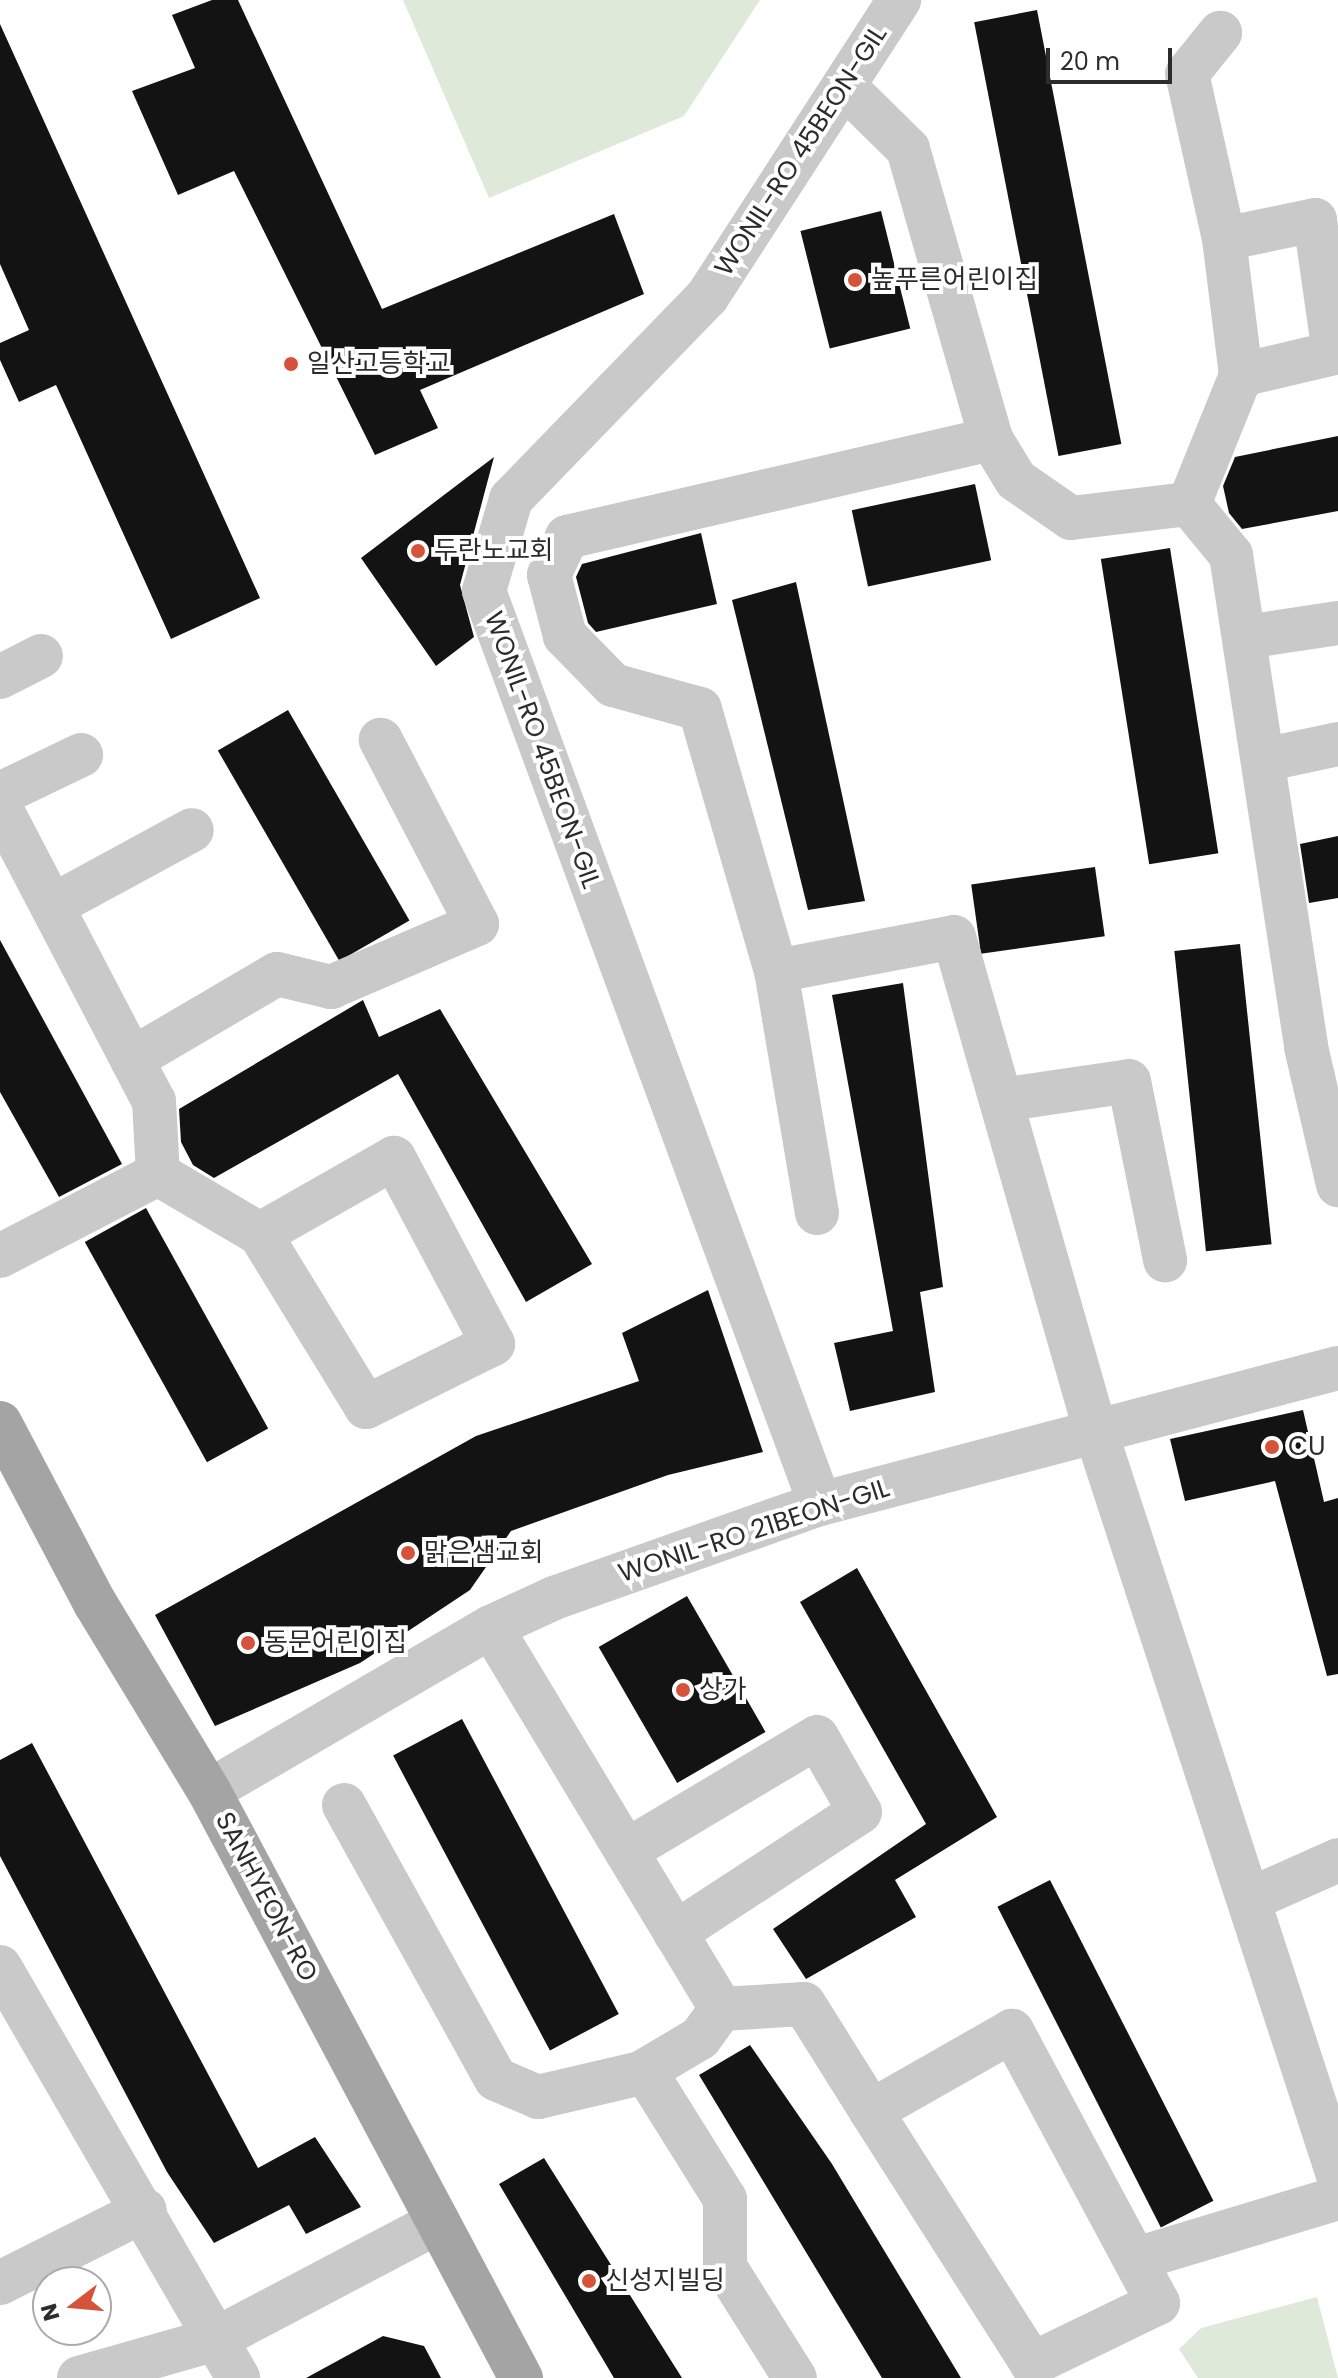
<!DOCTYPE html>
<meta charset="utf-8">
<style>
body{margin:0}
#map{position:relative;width:1338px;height:2378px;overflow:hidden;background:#fff;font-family:Poppins,"Noto Sans KR",sans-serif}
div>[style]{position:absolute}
.green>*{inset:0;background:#dfe9da}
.building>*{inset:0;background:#131313;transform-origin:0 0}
.minor>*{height:44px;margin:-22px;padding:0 22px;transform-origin:22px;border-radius:22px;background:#c9c9c9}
.major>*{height:44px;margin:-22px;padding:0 22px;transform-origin:22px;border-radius:22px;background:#a4a4a4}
.dots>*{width:22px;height:22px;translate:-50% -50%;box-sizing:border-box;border:4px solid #fff;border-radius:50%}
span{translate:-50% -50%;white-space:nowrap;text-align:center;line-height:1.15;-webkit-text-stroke:8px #fff;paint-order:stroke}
.street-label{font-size:26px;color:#2c2c2c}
.poi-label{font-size:26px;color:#2c2c2c}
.left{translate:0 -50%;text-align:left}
.north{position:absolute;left:32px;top:2266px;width:80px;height:80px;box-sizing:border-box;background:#fff;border:2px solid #ababab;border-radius:50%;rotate:254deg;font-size:22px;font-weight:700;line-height:32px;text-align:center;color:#2c2c2c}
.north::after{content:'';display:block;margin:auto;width:28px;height:36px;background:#d6533b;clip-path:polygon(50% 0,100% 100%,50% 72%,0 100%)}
.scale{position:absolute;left:1046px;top:48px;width:126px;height:36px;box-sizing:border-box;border:4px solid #2c2c2c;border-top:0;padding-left:10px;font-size:24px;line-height:28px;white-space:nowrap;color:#2c2c2c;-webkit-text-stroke:6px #fff;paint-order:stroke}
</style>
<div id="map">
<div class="green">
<i style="clip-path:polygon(403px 0,760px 0,684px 116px,489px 198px)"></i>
<i style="clip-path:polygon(1317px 2297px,1338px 2378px,1198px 2378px,1179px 2349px,1201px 2328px)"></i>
</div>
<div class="building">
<i style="clip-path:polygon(212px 0,238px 0,382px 309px,614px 214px,644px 294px,420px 390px,438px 428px,375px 455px,234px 171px,178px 195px,132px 91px,195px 68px,172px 15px)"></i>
<i style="left:1037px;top:10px;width:442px;height:64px;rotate:79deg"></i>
<i style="clip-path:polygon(0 24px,260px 598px,171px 639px,56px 385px,19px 402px,0 360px,0 343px,29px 330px,0 264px)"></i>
<i style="left:881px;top:211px;width:121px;height:83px;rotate:76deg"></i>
<i style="clip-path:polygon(1338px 436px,1338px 511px,1242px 529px,1229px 513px,1223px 486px,1235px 457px)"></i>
<i style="clip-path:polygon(494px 457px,460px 585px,474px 637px,436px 666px,361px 558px)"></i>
<i style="left:975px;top:484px;width:78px;height:126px;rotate:78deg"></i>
<i style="clip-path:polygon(701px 533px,717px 604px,596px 632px,588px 623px,576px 577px,582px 564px)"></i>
<i style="left:1170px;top:548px;width:309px;height:70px;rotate:81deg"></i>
<i style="clip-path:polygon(796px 582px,865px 901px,808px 910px,732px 600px)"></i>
<i style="left:288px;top:710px;width:243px;height:81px;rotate:60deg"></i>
<i style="clip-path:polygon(1338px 836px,1338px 898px,1309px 903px,1300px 844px)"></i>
<i style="left:1095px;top:867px;width:70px;height:125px;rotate:82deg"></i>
<i style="clip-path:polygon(0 940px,122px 1164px,59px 1197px,0 1092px)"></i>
<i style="left:1240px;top:944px;width:302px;height:66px;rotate:84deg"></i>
<i style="clip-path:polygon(903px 983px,943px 1287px,920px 1292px,935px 1392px,850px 1411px,834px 1343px,893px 1331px,832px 995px)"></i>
<i style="clip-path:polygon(363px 1000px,379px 1037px,440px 1009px,592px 1264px,526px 1302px,398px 1074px,214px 1178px,193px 1165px,181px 1142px,179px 1109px)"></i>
<i style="left:146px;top:1208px;width:252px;height:70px;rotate:61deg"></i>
<i style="clip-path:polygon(708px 1290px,763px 1452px,668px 1475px,511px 1531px,470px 1590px,360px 1663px,215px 1726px,155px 1615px,476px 1436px,639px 1381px,622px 1333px)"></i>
<i style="clip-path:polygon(1303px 1410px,1324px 1502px,1338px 1498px,1338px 1674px,1327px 1676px,1275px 1481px,1185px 1501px,1170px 1439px)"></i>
<i style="clip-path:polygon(857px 1568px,997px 1817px,895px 1880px,916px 1917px,806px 1979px,773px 1929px,926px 1824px,800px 1602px)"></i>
<i style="left:687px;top:1596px;width:157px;height:102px;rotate:60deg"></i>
<i style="left:462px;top:1719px;width:334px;height:78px;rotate:62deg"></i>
<i style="clip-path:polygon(32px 1743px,258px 2168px,315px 2137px,361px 2207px,306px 2234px,289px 2205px,214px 2243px,167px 2172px,0 1856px,0 1760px)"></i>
<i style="left:1050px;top:1880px;width:360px;height:59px;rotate:63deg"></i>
<i style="clip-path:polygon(750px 2045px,832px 2164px,961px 2378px,882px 2378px,699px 2075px)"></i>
<i style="clip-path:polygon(544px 2158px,682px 2378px,614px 2378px,499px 2184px)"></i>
<i style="clip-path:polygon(383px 2336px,424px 2346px,441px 2378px,306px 2378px)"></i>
</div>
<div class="minor">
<i style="left:844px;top:86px;width:90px;rotate:44.5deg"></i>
<i style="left:908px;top:149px;width:302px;rotate:74deg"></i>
<i style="left:991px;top:439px;width:48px;rotate:58.6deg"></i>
<i style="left:1016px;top:480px;width:67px;rotate:34.6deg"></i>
<i style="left:1071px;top:518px;width:119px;rotate:-6.8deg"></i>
<i style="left:1224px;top:239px;width:93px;rotate:-11.8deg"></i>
<i style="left:1315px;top:220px;width:134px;rotate:81.9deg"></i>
<i style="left:1334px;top:353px;width:96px;rotate:166.7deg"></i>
<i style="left:1189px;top:504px;width:66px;rotate:50.5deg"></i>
<i style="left:1231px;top:555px;width:498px;rotate:81.3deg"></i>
<i style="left:1306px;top:1047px;width:142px;rotate:76.9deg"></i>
<i style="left:1189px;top:504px;width:139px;rotate:-68deg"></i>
<i style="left:1241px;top:375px;width:137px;rotate:-97.1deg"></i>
<i style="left:1224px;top:239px;width:169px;rotate:-102.6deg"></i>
<i style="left:1187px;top:74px;width:53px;rotate:-51.2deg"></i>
<i style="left:1246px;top:637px;width:93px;rotate:-8.7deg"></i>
<i style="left:0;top:677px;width:46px;rotate:-27.1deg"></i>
<i style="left:1268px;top:759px;width:72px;rotate:-12.1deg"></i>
<i style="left:0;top:794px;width:90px;rotate:-25.7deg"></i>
<i style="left:0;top:807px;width:332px;rotate:62.4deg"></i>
<i style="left:154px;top:1101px;width:73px;rotate:86.9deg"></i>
<i style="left:158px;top:1174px;width:178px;rotate:152.6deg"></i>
<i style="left:52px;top:906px;width:159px;rotate:-28.5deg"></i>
<i style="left:776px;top:971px;width:181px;rotate:-10.8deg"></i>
<i style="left:954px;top:937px;width:512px;rotate:74.01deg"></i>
<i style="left:1095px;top:1429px;width:785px;rotate:71.96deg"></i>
<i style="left:132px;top:1059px;width:168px;rotate:-30.4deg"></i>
<i style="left:277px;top:974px;width:56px;rotate:13.5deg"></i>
<i style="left:331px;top:987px;width:159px;rotate:-23.3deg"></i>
<i style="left:477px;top:924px;width:208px;rotate:-117.6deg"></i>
<i style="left:1001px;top:1100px;width:129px;rotate:-8.4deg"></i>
<i style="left:1129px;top:1081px;width:183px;rotate:78.6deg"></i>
<i style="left:158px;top:1174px;width:118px;rotate:30.5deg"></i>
<i style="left:260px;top:1234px;width:203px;rotate:58.5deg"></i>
<i style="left:366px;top:1407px;width:142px;rotate:-26.4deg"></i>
<i style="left:493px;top:1344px;width:211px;rotate:-118deg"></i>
<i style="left:394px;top:1158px;width:154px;rotate:150.4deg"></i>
<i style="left:817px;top:1213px;width:245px;rotate:-99.6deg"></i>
<i style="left:776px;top:971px;width:273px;rotate:-106.2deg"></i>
<i style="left:700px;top:709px;width:90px;rotate:-164.6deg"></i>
<i style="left:613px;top:685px;width:69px;rotate:-134.4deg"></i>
<i style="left:565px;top:636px;width:63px;rotate:-104.7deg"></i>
<i style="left:549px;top:575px;width:42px;rotate:-64.7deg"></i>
<i style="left:567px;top:537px;width:435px;rotate:-13deg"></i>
<i style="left:820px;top:1504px;width:973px;rotate:-110.2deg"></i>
<i style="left:484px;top:591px;width:96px;rotate:-73.6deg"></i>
<i style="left:511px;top:499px;width:281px;rotate:-45.9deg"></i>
<i style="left:707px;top:297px;width:354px;rotate:-57.1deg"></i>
<i style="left:491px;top:1627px;width:446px;rotate:58.9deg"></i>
<i style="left:721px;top:2009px;width:83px;rotate:-3.4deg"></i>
<i style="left:804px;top:2004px;width:126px;rotate:57.9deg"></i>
<i style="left:871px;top:2111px;width:300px;rotate:57.5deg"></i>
<i style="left:1032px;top:2364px;width:140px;rotate:-25.8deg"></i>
<i style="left:1158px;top:2303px;width:309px;rotate:-118.2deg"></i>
<i style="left:1012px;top:2031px;width:162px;rotate:150.4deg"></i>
<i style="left:209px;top:1791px;width:326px;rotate:-30.2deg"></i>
<i style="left:491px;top:1627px;width:69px;rotate:-24.7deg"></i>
<i style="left:554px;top:1598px;width:282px;rotate:-19.5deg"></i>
<i style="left:820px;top:1504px;width:536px;rotate:-14.71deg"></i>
<i style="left:344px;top:1805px;width:313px;rotate:61deg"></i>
<i style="left:496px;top:2079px;width:46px;rotate:23.2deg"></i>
<i style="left:538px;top:2097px;width:106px;rotate:-13.1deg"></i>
<i style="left:641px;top:2073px;width:69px;rotate:-30.7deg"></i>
<i style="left:700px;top:2038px;width:36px;rotate:-54deg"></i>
<i style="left:626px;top:1851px;width:222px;rotate:-30.8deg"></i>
<i style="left:817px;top:1737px;width:86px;rotate:60.2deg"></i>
<i style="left:860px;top:1812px;width:221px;rotate:146.8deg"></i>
<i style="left:1251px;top:1899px;width:95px;rotate:-24.1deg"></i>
<i style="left:0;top:1967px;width:475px;rotate:59.9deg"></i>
<i style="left:645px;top:2071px;width:151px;rotate:58deg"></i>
<i style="left:725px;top:2199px;width:68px;rotate:90deg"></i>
<i style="left:725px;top:2267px;width:131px;rotate:57.8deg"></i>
<i style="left:1136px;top:2259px;width:211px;rotate:-16.8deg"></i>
<i style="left:0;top:2283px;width:162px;rotate:-26.7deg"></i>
<i style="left:79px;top:2378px;width:142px;rotate:-15.9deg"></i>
<i style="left:216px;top:2339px;width:251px;rotate:-27.8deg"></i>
</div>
<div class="major">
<i style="left:0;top:1423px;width:204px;rotate:62.2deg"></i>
<i style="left:95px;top:1603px;width:220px;rotate:58.8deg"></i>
<i style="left:209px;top:1791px;width:665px;rotate:62.01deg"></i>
</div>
<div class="dots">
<i style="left:855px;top:280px;background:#d6533b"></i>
<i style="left:291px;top:364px;background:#d6533b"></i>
<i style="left:418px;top:551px;background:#d6533b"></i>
<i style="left:1272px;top:1447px;background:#d6533b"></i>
<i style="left:408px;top:1553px;background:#d6533b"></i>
<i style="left:248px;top:1643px;background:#d6533b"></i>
<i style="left:683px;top:1690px;background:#d6533b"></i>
<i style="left:589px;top:2281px;background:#d6533b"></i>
</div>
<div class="street-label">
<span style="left:801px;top:151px;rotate:-57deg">WONIL-RO 45BEON-GIL</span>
<span style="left:542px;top:750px;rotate:70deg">WONIL-RO 45BEON-GIL</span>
<span style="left:754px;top:1531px;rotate:-18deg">WONIL-RO 21BEON-GIL</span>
<span style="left:266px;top:1897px;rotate:62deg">SANHYEON-RO</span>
</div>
<div class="poi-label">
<span class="left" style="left:871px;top:280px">높푸른어린이집</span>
<span class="left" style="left:307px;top:364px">일산고등학교</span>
<span class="left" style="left:434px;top:551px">두란노교회</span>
<span class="left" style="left:1288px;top:1447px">CU</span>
<span class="left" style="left:424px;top:1553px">맑은샘교회</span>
<span class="left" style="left:264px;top:1643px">동문어린이집</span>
<span class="left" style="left:699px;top:1690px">상가</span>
<span class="left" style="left:605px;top:2281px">신성지빌딩</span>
</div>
<div class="north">N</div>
<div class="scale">20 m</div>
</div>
